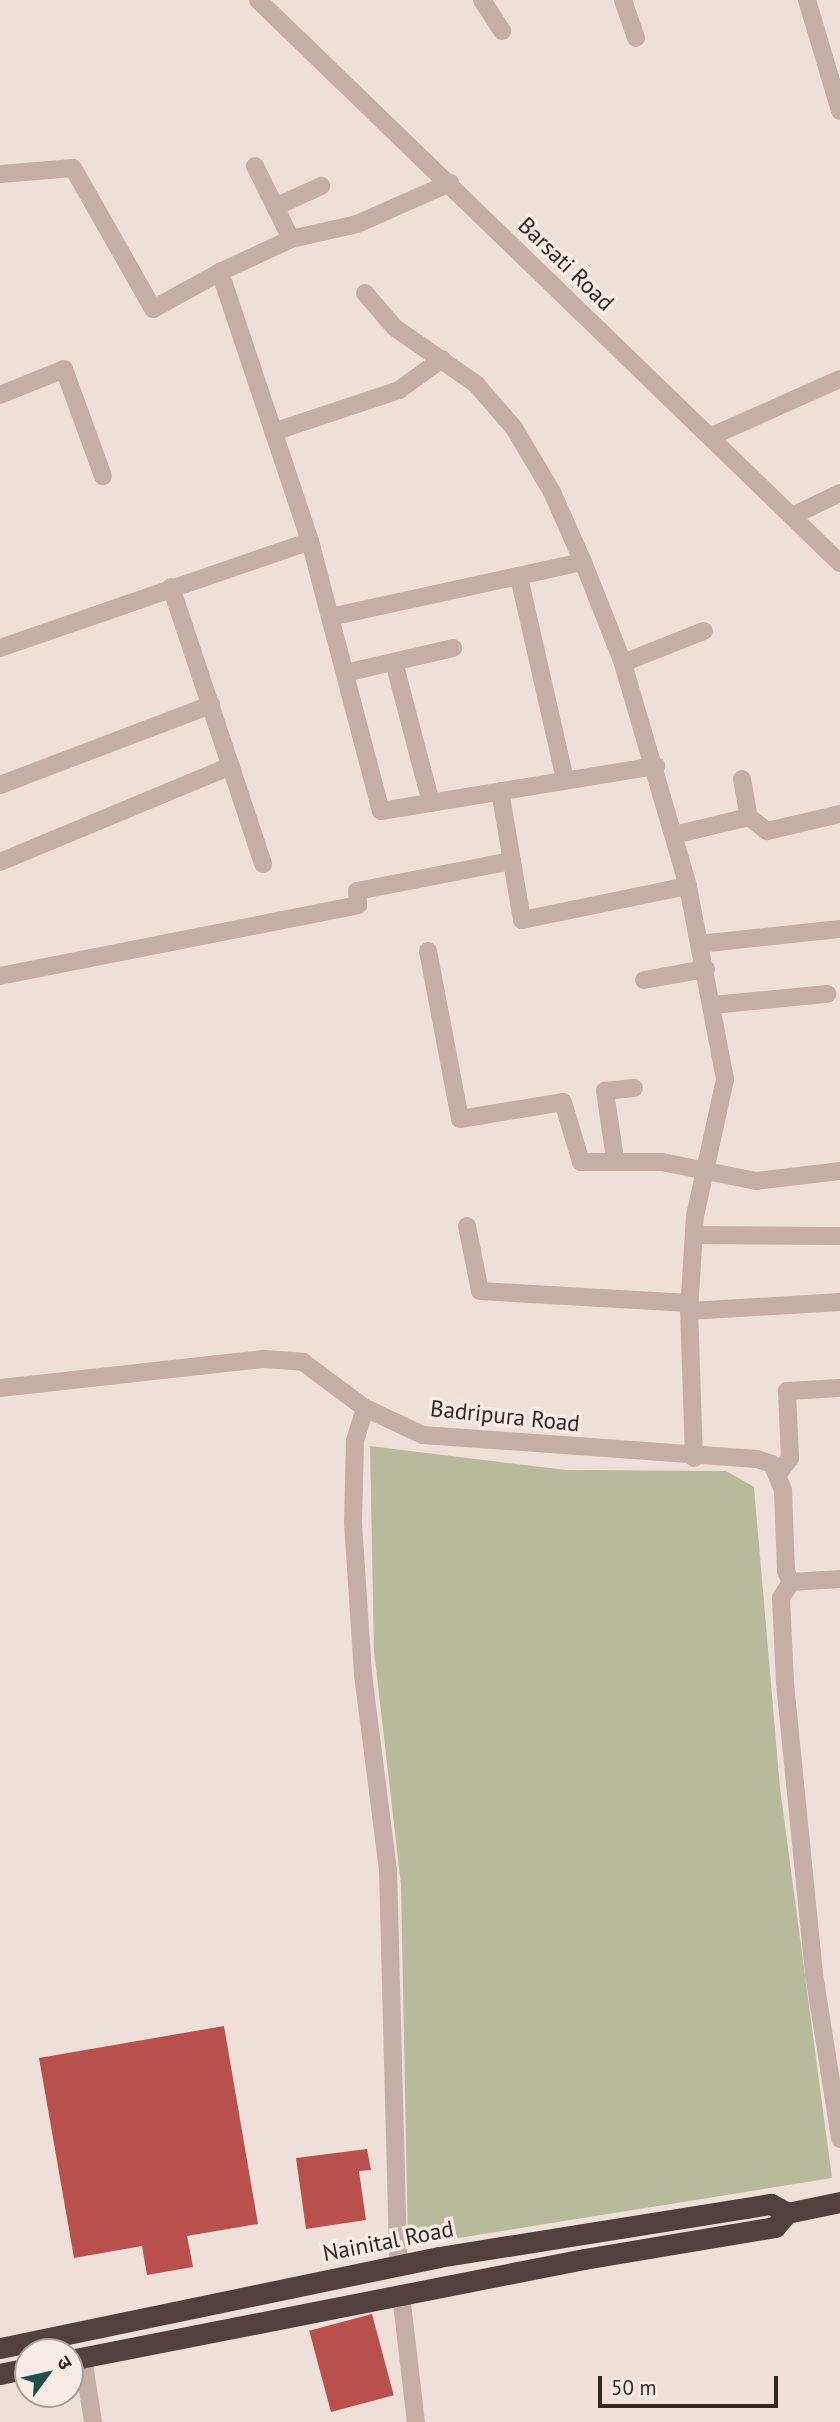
<!DOCTYPE html>
<meta charset="utf-8">
<style>
body{margin:0}
#map{position:relative;width:840px;height:2422px;overflow:hidden;background:#eee0d9;font-family:"PT Sans","Noto Sans Devanagari",sans-serif}
div>[style]{position:absolute}
.green>*{inset:0;background:#b7bb9b}
.building>*{inset:0;background:#b8514d;transform-origin:0 0}
.minor>*{height:18px;margin:-9px;padding:0 9px;transform-origin:9px;border-radius:9px;background:#c4aea7}
.highway>*{height:21px;margin:-10.5px;padding:0 10.5px;transform-origin:10.5px;border-radius:10.5px;background:#52403e}
span{translate:-50% -50%;white-space:nowrap;text-align:center;line-height:1.15;-webkit-text-stroke:7px #f6ebe5;paint-order:stroke}
.street-label{font-size:23px;color:#322826}
.north{position:absolute;left:14px;top:2338px;width:70px;height:70px;box-sizing:border-box;background:#f6ebe5;border:2px solid #a89d99;border-radius:50%;rotate:57deg;font-size:19px;font-weight:700;line-height:28px;text-align:center;color:#322826}
.north::after{content:'';display:block;margin:auto;width:24px;height:32px;background:#214e48;clip-path:polygon(50% 0,100% 100%,50% 72%,0 100%)}
.scale{position:absolute;left:598px;top:2376px;width:180px;height:32px;box-sizing:border-box;border:4px solid #322826;border-top:0;padding-left:9px;font-size:21px;line-height:24px;white-space:nowrap;color:#322826;-webkit-text-stroke:5px #f6ebe5;paint-order:stroke}
</style>
<div id="map">
<div class="green">
<i style="clip-path:polygon(370px 1446px,566px 1470px,726px 1471px,754px 1487px,780px 1788px,832px 2178px,408px 2246px,401px 1885px,374px 1651px)"></i>
</div>
<div class="building">
<i style="clip-path:polygon(224px 2026px,258px 2224px,187px 2236px,193px 2267px,147px 2275px,142px 2246px,74px 2258px,39px 2058px)"></i>
<i style="clip-path:polygon(367px 2149px,371px 2170px,359px 2171px,366px 2220px,306px 2229px,296px 2158px)"></i>
<i style="left:372px;top:2314px;width:84px;height:65px;rotate:75deg"></i>
</div>
<div class="minor">
<i style="left:258px;top:0;width:810px;rotate:44.05deg"></i>
<i style="left:482px;top:0;width:37px;rotate:57deg"></i>
<i style="left:623px;top:0;width:40px;rotate:71.1deg"></i>
<i style="left:807px;top:0;width:116px;rotate:73.4deg"></i>
<i style="left:255px;top:166px;width:81px;rotate:63.7deg"></i>
<i style="left:0;top:174px;width:73px;rotate:-4.7deg"></i>
<i style="left:73px;top:168px;width:162px;rotate:60.4deg"></i>
<i style="left:153px;top:309px;width:77px;rotate:-28.9deg"></i>
<i style="left:275px;top:207px;width:51px;rotate:-24.5deg"></i>
<i style="left:0;top:395px;width:69px;rotate:-22.1deg"></i>
<i style="left:64px;top:369px;width:114px;rotate:70deg"></i>
<i style="left:273px;top:432px;width:133px;rotate:-18.4deg"></i>
<i style="left:399px;top:390px;width:53px;rotate:-35.8deg"></i>
<i style="left:712px;top:436px;width:140px;rotate:-24deg"></i>
<i style="left:792px;top:516px;width:53px;rotate:-25.6deg"></i>
<i style="left:310px;top:541px;width:279px;rotate:75.3deg"></i>
<i style="left:381px;top:811px;width:279px;rotate:-9.3deg"></i>
<i style="left:583px;top:562px;width:109px;rotate:68.4deg"></i>
<i style="left:519px;top:577px;width:208px;rotate:77.2deg"></i>
<i style="left:171px;top:587px;width:292px;rotate:71.6deg"></i>
<i style="left:330px;top:617px;width:259px;rotate:-12.3deg"></i>
<i style="left:583px;top:562px;width:77px;rotate:-113.9deg"></i>
<i style="left:552px;top:492px;width:74px;rotate:-120.7deg"></i>
<i style="left:514px;top:428px;width:58px;rotate:-130.8deg"></i>
<i style="left:476px;top:384px;width:98px;rotate:-145.3deg"></i>
<i style="left:395px;top:328px;width:46px;rotate:-130.6deg"></i>
<i style="left:0;top:648px;width:328px;rotate:-19deg"></i>
<i style="left:310px;top:541px;width:284px;rotate:-108.5deg"></i>
<i style="left:220px;top:272px;width:78px;rotate:-24.9deg"></i>
<i style="left:291px;top:239px;width:68px;rotate:-12.8deg"></i>
<i style="left:357px;top:224px;width:102px;rotate:-23.8deg"></i>
<i style="left:394px;top:662px;width:146px;rotate:75.3deg"></i>
<i style="left:345px;top:673px;width:111px;rotate:-13deg"></i>
<i style="left:742px;top:779px;width:39px;rotate:80deg"></i>
<i style="left:0;top:785px;width:226px;rotate:-20.8deg"></i>
<i style="left:500px;top:791px;width:131px;rotate:80.3deg"></i>
<i style="left:522px;top:920px;width:169px;rotate:-11.6deg"></i>
<i style="left:674px;top:835px;width:77px;rotate:-13.5deg"></i>
<i style="left:749px;top:817px;width:23px;rotate:38deg"></i>
<i style="left:767px;top:831px;width:75px;rotate:-13.1deg"></i>
<i style="left:0;top:862px;width:250px;rotate:-22.6deg"></i>
<i style="left:699px;top:944px;width:141px;rotate:-6.1deg"></i>
<i style="left:428px;top:951px;width:171px;rotate:79.2deg"></i>
<i style="left:460px;top:1119px;width:104px;rotate:-9.4deg"></i>
<i style="left:563px;top:1102px;width:63px;rotate:73.3deg"></i>
<i style="left:581px;top:1162px;width:81px"></i>
<i style="left:662px;top:1162px;width:96px;rotate:11.4deg"></i>
<i style="left:756px;top:1181px;width:85px;rotate:-6.8deg"></i>
<i style="left:0;top:976px;width:365px;rotate:-11.2deg"></i>
<i style="left:358px;top:905px;width:14px;rotate:-94deg"></i>
<i style="left:357px;top:891px;width:158px;rotate:-11deg"></i>
<i style="left:644px;top:980px;width:63px;rotate:-10.1deg"></i>
<i style="left:712px;top:1005px;width:116px;rotate:-5.5deg"></i>
<i style="left:615px;top:1159px;width:69px;rotate:-98.4deg"></i>
<i style="left:605px;top:1091px;width:29px;rotate:-6deg"></i>
<i style="left:467px;top:1226px;width:66px;rotate:78.7deg"></i>
<i style="left:480px;top:1291px;width:209px;rotate:3.3deg"></i>
<i style="left:694px;top:1235px;width:146px;rotate:0.4deg"></i>
<i style="left:689px;top:1311px;width:151px;rotate:-3.4deg"></i>
<i style="left:0;top:1388px;width:266px;rotate:-6.3deg"></i>
<i style="left:264px;top:1359px;width:39px;rotate:4deg"></i>
<i style="left:303px;top:1362px;width:77px;rotate:36.6deg"></i>
<i style="left:365px;top:1408px;width:64px;rotate:25deg"></i>
<i style="left:423px;top:1435px;width:335px;rotate:4.1deg"></i>
<i style="left:757px;top:1459px;width:16px;rotate:18deg"></i>
<i style="left:772px;top:1464px;width:28px;rotate:67deg"></i>
<i style="left:783px;top:1490px;width:81px;rotate:87.9deg"></i>
<i style="left:786px;top:1571px;width:12px;rotate:66deg"></i>
<i style="left:791px;top:1582px;width:49px;rotate:-3.5deg"></i>
<i style="left:365px;top:1408px;width:34px;rotate:107deg"></i>
<i style="left:355px;top:1440px;width:83px;rotate:91.4deg"></i>
<i style="left:353px;top:1523px;width:152px;rotate:86.2deg"></i>
<i style="left:363px;top:1675px;width:197px;rotate:82.7deg"></i>
<i style="left:388px;top:1870px;width:395px;rotate:88.5deg"></i>
<i style="left:694px;top:1458px;width:147px;rotate:-91.9deg"></i>
<i style="left:689px;top:1311px;width:95px;rotate:-86.4deg"></i>
<i style="left:695px;top:1216px;width:140px;rotate:-77.6deg"></i>
<i style="left:725px;top:1079px;width:197px;rotate:-100.9deg"></i>
<i style="left:688px;top:886px;width:232px;rotate:-106.3deg"></i>
<i style="left:623px;top:663px;width:87px;rotate:-21.6deg"></i>
<i style="left:778px;top:1474px;width:20px;rotate:-53deg"></i>
<i style="left:790px;top:1458px;width:67px;rotate:-92.6deg"></i>
<i style="left:787px;top:1391px;width:53px;rotate:-3.2deg"></i>
<i style="left:791px;top:1582px;width:19px;rotate:122deg"></i>
<i style="left:781px;top:1598px;width:85px;rotate:87.3deg"></i>
<i style="left:785px;top:1683px;width:292px;rotate:84.3deg"></i>
<i style="left:814px;top:1974px;width:167px;rotate:81deg"></i>
<i style="left:401px;top:2295px;width:128px;rotate:83.3deg"></i>
<i style="left:83px;top:2358px;width:65px;rotate:81.1deg"></i>
</div>
<div class="highway">
<i style="left:0;top:2348px;width:448px;rotate:-11.7deg"></i>
<i style="left:439px;top:2257px;width:336px;rotate:-9.1deg"></i>
<i style="left:771px;top:2204px;width:18px;rotate:29deg"></i>
<i style="left:787px;top:2213px;width:54px;rotate:-11.7deg"></i>
<i style="left:70px;top:2360px;width:524px;rotate:-11.12deg"></i>
<i style="left:584px;top:2259px;width:194px;rotate:-9.5deg"></i>
<i style="left:775px;top:2227px;width:18px;rotate:-49deg"></i>
<i style="left:0;top:2374px;width:29px;rotate:-12deg"></i>
</div>
<div class="street-label">
<span style="left:566px;top:264px;rotate:44deg">Barsati Road</span>
<span style="left:505px;top:1416px;rotate:6deg">Badripura Road</span>
<span style="left:388px;top:2241px;rotate:-11deg">Nainital Road</span>
</div>
<div class="north">उ</div>
<div class="scale">50 m</div>
</div>
